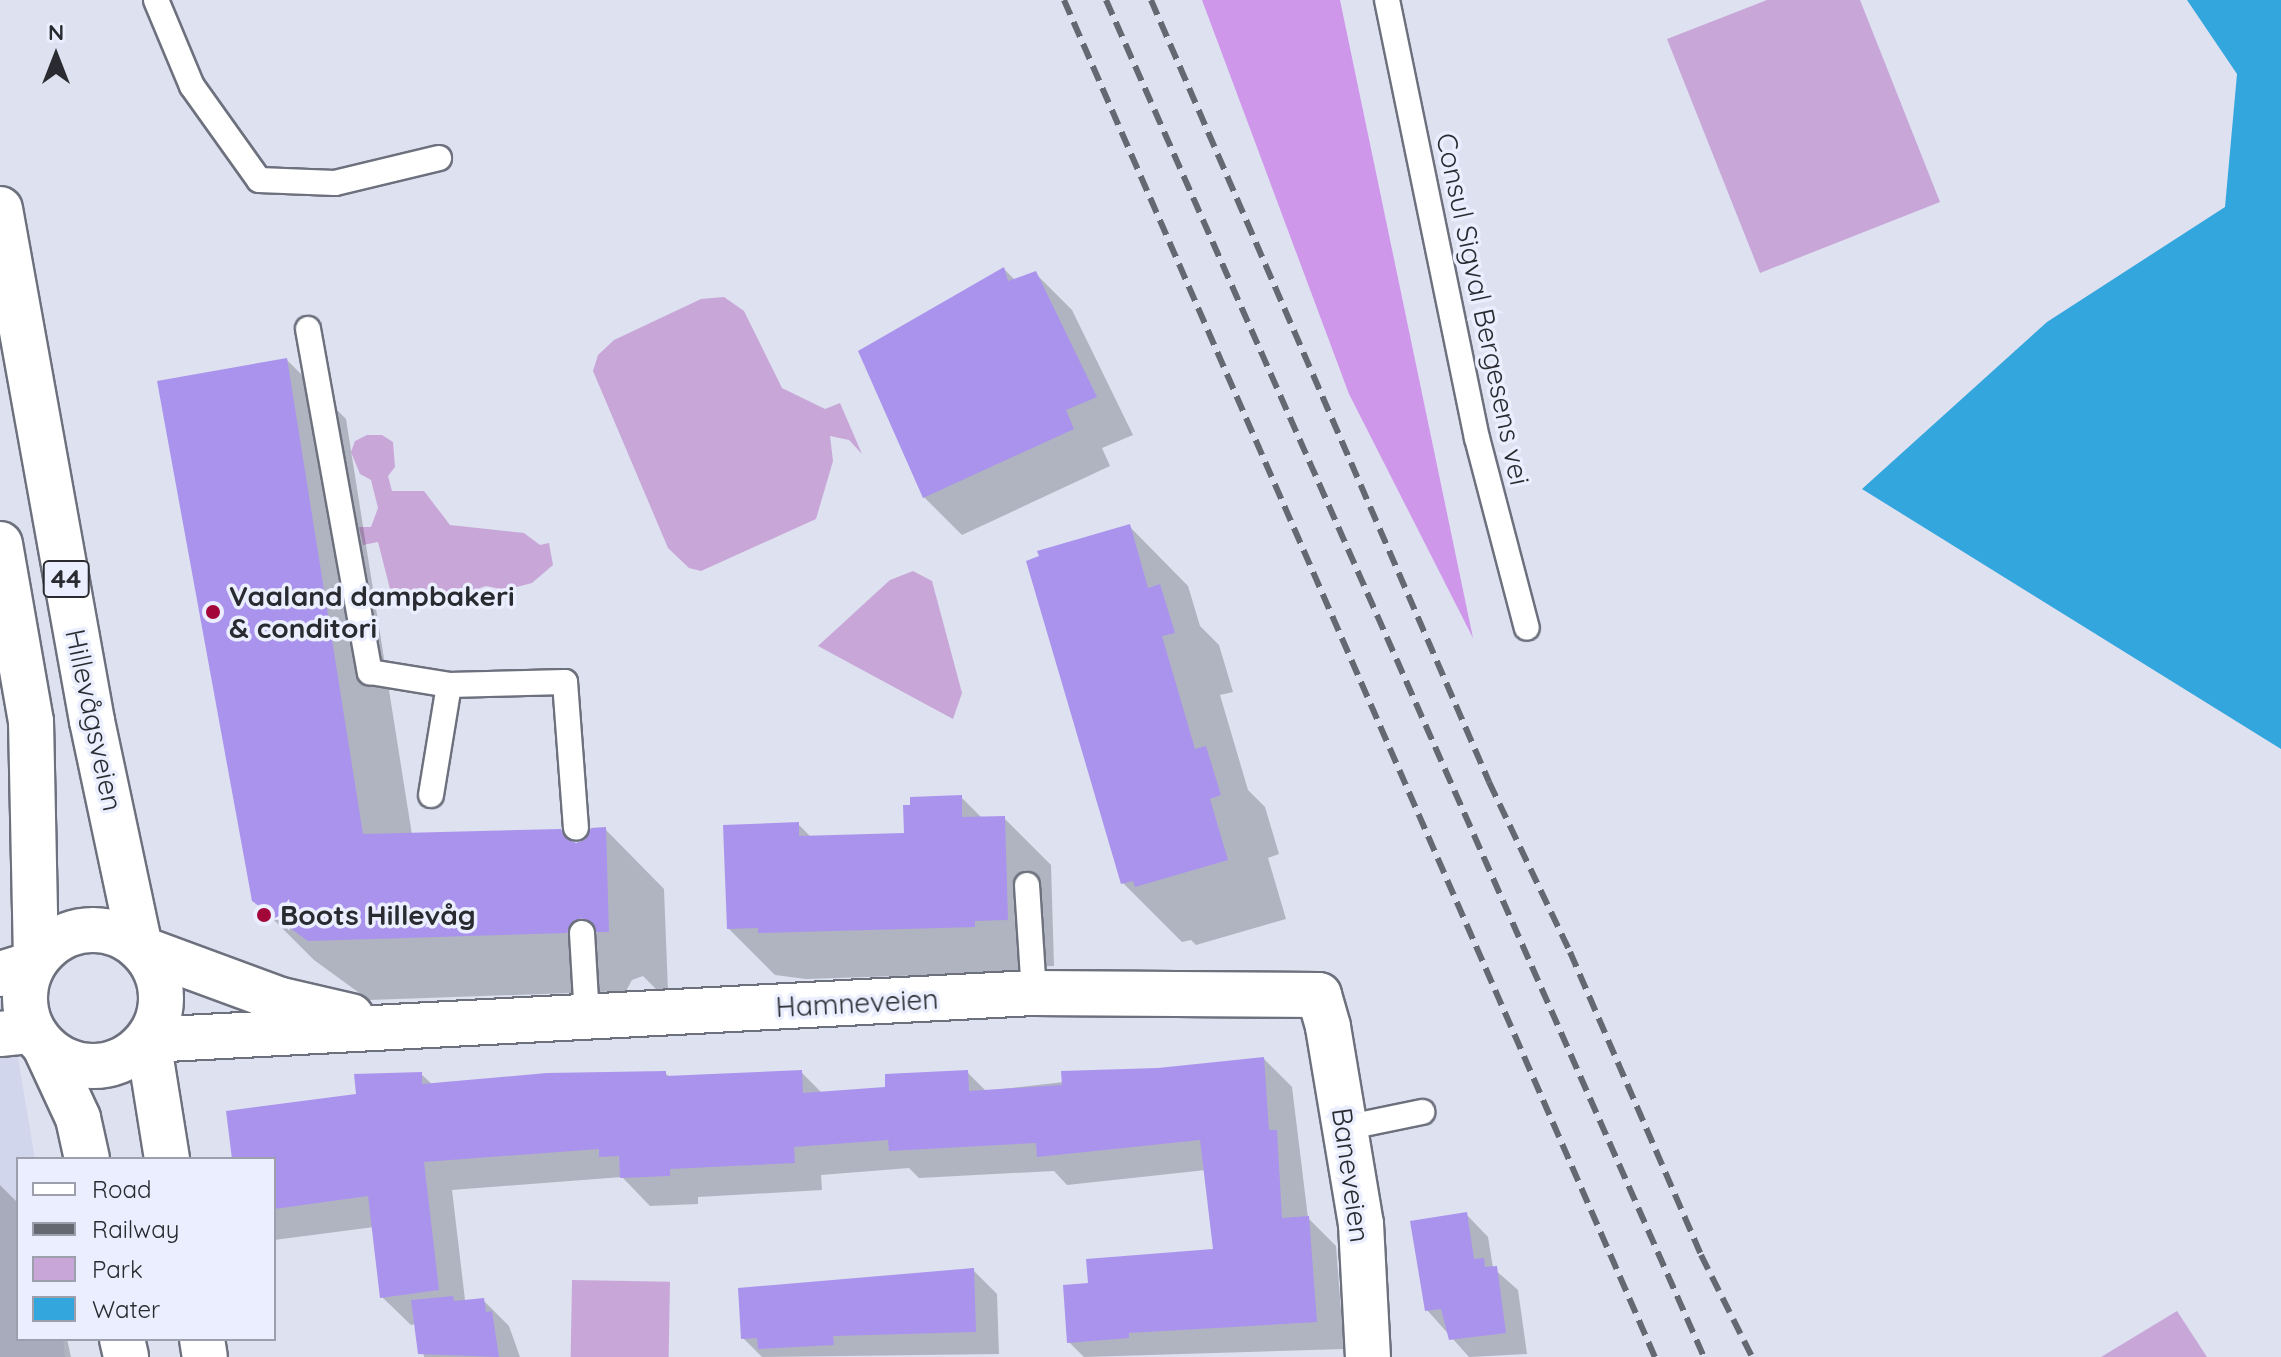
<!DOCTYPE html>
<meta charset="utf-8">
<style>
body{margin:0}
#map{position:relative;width:2281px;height:1357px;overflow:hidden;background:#dde1f0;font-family:Quicksand,sans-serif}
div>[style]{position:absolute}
.built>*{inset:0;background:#d1d6ec}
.green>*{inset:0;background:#c8a7d8;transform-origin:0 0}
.forest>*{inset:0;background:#cf97ea}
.water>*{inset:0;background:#33a6de}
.shadow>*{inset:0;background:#0003}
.building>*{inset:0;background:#aa93ed}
.roads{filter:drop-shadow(2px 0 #6d717e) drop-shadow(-2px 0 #6d717e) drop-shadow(0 2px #6d717e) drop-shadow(0 -2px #6d717e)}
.lane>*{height:24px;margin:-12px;padding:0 12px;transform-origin:12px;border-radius:12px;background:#fff}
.street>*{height:44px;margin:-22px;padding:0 22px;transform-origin:22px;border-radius:22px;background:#fff}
.primary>*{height:44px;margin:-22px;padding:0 22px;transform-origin:22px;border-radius:22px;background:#fff}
.primary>.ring{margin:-22px;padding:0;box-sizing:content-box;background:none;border:44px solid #fff;border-radius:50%}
.rail>*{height:6px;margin-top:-3px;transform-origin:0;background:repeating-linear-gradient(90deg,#656871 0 16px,transparent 0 24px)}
.dots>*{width:22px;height:22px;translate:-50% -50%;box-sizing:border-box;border:4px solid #eaeefe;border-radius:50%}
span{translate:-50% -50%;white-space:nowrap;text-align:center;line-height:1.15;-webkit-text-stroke:7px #eaeefe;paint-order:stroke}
.shield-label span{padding:2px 6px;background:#eaeefe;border:2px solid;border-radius:6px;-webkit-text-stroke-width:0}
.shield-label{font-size:26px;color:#292b30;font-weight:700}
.street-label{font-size:28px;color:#292b30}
.poi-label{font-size:28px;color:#292b30;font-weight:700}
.left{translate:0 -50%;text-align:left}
.legend{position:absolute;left:16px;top:1157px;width:260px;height:184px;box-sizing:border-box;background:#eaeefe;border:2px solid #9da0ac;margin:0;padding:10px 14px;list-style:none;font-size:24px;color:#292b30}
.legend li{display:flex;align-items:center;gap:16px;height:40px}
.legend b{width:40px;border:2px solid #9da0ac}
.north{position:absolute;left:16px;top:16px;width:80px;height:80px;-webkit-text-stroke:6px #eaeefe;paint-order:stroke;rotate:0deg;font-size:22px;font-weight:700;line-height:32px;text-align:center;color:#292b30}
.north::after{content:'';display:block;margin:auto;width:28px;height:36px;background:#292b30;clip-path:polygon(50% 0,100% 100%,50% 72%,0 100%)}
</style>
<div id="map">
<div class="built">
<i style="clip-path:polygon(0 951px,35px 1159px,18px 1159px,18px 1339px,63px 1339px,65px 1357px,0 1357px)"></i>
</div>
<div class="green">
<i style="clip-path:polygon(1767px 0,1860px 0,1940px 202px,1760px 273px,1667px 39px)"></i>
<i style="clip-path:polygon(724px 297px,744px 311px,782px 388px,825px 409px,840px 403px,862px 454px,849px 440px,830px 436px,833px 461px,816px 519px,701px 571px,689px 568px,668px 548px,593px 371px,598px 355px,614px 340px,701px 299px)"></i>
<i style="clip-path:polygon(367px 435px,382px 435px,393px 442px,395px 467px,388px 476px,392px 491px,424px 491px,450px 525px,524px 533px,540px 545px,549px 543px,553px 565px,532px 583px,505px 590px,486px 586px,457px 596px,418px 592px,407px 598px,390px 589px,378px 542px,363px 545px,359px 527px,371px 527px,378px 508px,371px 480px,360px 474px,351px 452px,355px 441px)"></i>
<i style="clip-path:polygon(913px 571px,932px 581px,962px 693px,953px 719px,818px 646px,890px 580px)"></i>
<i style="left:572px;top:1280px;width:98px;height:77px;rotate:1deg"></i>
<i style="clip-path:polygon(2177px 1311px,2207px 1357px,2101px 1357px)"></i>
</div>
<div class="forest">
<i style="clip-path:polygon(1202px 0,1340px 0,1473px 638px,1349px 394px)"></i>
</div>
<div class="water">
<i style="clip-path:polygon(2187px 0,2281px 0,2281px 749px,1862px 489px,2047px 322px,2225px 207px,2237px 74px)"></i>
</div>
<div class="shadow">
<i style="clip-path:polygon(1004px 269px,1015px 280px,1035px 273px,1072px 310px,1133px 435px,1102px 448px,1110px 466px,962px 535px,924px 497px)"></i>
<i style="clip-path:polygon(287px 360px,346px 419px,412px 835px,560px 831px,576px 845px,605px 829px,664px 889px,668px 991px,658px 991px,643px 976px,632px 980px,626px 991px,369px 1000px,314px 960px,254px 900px)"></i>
<i style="clip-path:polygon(1129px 526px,1188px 586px,1200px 626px,1219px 645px,1233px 692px,1220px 695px,1248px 790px,1265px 807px,1279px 854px,1268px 858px,1286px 919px,1196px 945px,1191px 940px,1182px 942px,1123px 883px)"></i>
<i style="clip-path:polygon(961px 797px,983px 819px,1004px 818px,1051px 865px,1054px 966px,1020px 967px,1021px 972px,806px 979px,775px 975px,728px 928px,798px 824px,812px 838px,906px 835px)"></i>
<i style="clip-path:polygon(1264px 1059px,1292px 1087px,1308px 1218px,1336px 1246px,1344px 1349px,1084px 1357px,1069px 1342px,1090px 1285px,1216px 1250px,1206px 1170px,1067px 1185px,1054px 1171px,919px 1178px,909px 1168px,821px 1175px,822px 1190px,698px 1197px,698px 1204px,650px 1206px,622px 1177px,452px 1190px,465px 1300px,483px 1300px,509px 1326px,520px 1357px,424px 1357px,417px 1324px,411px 1325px,382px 1297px,374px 1227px,274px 1240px,274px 1159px,234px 1159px,358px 1096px,421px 1074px,433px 1085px,665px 1073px,670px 1077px,801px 1072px,823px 1094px,887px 1089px,967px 1072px,986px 1091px)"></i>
<i style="clip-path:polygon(0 1185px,18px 1203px,18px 1339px,67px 1339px,71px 1357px,0 1357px)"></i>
<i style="clip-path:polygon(1466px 1214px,1488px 1237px,1493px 1268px,1518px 1290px,1527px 1354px,1469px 1357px,1427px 1310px)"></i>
<i style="clip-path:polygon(973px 1270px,997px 1294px,999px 1354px,762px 1357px,743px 1338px)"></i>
</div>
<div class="building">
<i style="clip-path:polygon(1004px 267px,1008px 281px,1036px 271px,1097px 397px,1066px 410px,1074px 429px,923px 498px,858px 351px)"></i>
<i style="clip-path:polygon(287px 358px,363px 834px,561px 829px,564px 837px,576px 843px,585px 840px,591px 828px,606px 827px,609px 932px,597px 932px,582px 918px,573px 921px,567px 933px,308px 941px,252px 901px,157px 381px)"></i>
<i style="clip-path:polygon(1130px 524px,1148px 588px,1160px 584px,1175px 633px,1162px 636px,1195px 749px,1206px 746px,1221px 795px,1210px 799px,1228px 860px,1135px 887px,1133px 881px,1121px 884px,1026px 561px,1039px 556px,1037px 551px)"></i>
<i style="clip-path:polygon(962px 795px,962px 817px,1005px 816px,1008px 920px,975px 921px,975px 927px,758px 933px,758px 928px,727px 929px,723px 825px,799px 822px,799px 836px,904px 833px,903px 805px,910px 805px,910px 797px)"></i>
<i style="clip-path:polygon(1264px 1057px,1269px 1130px,1277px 1130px,1282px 1218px,1309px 1216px,1317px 1322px,1129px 1333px,1129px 1338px,1067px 1343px,1063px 1285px,1088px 1283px,1086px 1259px,1213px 1249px,1200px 1140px,1037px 1157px,1036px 1143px,889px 1151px,888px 1140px,794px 1147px,795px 1163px,670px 1169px,670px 1176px,620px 1178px,619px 1156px,599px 1157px,599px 1149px,424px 1162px,439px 1290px,380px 1298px,368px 1196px,274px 1209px,274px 1159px,232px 1159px,226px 1111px,356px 1094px,354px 1074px,422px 1072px,422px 1084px,547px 1073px,666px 1071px,666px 1076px,802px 1070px,803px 1093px,885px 1087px,885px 1074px,968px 1070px,969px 1091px,1062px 1085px,1061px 1071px,1158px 1068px)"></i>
<i style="clip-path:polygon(1467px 1212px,1474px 1259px,1484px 1258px,1485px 1267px,1497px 1266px,1506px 1333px,1449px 1340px,1441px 1309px,1425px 1311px,1410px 1221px)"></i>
<i style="clip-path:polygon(974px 1268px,976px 1332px,833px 1336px,834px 1345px,758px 1349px,757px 1338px,741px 1339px,738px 1288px)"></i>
<i style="clip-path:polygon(453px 1296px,454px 1301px,484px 1298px,486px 1312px,492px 1311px,499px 1357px,418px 1354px,411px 1300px)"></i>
</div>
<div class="roads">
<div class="lane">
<i style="left:156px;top:0;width:93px;rotate:67.3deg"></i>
<i style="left:192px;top:86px;width:115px;rotate:54.5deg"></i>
<i style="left:259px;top:180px;width:76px;rotate:2.3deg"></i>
<i style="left:335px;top:183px;width:107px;rotate:-13.5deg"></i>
<i style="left:1387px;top:0;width:447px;rotate:78.4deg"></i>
<i style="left:1477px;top:438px;width:196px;rotate:75.3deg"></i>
<i style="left:308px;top:329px;width:349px;rotate:79.8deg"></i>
<i style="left:370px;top:672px;width:80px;rotate:9.3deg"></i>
<i style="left:449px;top:685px;width:116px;rotate:-1.5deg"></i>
<i style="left:565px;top:682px;width:146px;rotate:85.7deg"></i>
<i style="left:431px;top:795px;width:111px;rotate:-80.7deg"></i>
<i style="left:1027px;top:885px;width:108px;rotate:86.3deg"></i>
<i style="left:582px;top:933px;width:85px;rotate:86.6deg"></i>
<i style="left:1344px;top:1128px;width:80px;rotate:-11.6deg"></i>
</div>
<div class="street">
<i style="left:145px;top:950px;width:145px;rotate:20.2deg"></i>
<i style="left:281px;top:1000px;width:72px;rotate:12.9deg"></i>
<i style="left:0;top:974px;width:34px;rotate:-17deg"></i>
<i style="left:0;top:1034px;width:31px;rotate:-6deg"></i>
<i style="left:148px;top:1040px;width:887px;rotate:-3.04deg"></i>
<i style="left:1034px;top:993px;width:285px;rotate:0.4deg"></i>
<i style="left:1319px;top:995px;width:33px;rotate:74deg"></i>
<i style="left:1328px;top:1027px;width:200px;rotate:80.5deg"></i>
<i style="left:1361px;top:1224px;width:133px;rotate:87deg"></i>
</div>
<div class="primary">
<i style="left:0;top:209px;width:520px;rotate:79.81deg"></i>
<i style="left:92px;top:721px;width:231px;rotate:78deg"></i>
<i style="left:0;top:544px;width:180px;rotate:80.1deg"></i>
<i style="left:31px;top:721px;width:238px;rotate:88.8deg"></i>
<i class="ring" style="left:25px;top:930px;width:92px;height:92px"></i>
<i style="left:148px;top:1040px;width:121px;rotate:80.9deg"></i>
<i style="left:46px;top:1049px;width:76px;rotate:65.1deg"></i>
<i style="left:78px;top:1118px;width:42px;rotate:77.6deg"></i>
<i style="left:122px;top:1339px;width:18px;rotate:77deg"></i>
<i style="left:202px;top:1339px;width:18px;rotate:81deg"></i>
</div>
</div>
<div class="rail">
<i style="left:1064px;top:0;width:1480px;rotate:66.47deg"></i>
<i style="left:1106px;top:0;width:1483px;rotate:66.22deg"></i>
<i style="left:1151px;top:0;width:852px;rotate:66.62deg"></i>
<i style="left:1489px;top:782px;width:188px;rotate:64.5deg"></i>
<i style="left:1570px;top:952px;width:330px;rotate:66.6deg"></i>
<i style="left:1701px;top:1255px;width:114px;rotate:63.4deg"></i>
</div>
<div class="dots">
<i style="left:213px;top:612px;background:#a30639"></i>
<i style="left:264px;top:915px;background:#a30639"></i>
</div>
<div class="shield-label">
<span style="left:66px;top:579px">44</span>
</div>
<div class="street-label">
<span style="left:1483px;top:309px;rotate:78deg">Consul Sigval Bergesens vei</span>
<span style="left:94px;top:720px;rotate:78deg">Hillevågsveien</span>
<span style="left:857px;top:1003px;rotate:-3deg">Hamneveien</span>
<span style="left:1351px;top:1175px;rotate:82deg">Baneveien</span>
</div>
<div class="poi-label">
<span class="left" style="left:229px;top:612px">Vaaland dampbakeri<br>&amp; conditori</span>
<span class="left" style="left:280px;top:915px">Boots Hillevåg</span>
</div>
<ul class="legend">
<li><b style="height:10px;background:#fff"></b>Road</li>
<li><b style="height:10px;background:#656871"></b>Railway</li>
<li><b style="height:22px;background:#c8a7d8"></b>Park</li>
<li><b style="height:22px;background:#33a6de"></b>Water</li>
</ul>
<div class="north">N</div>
</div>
